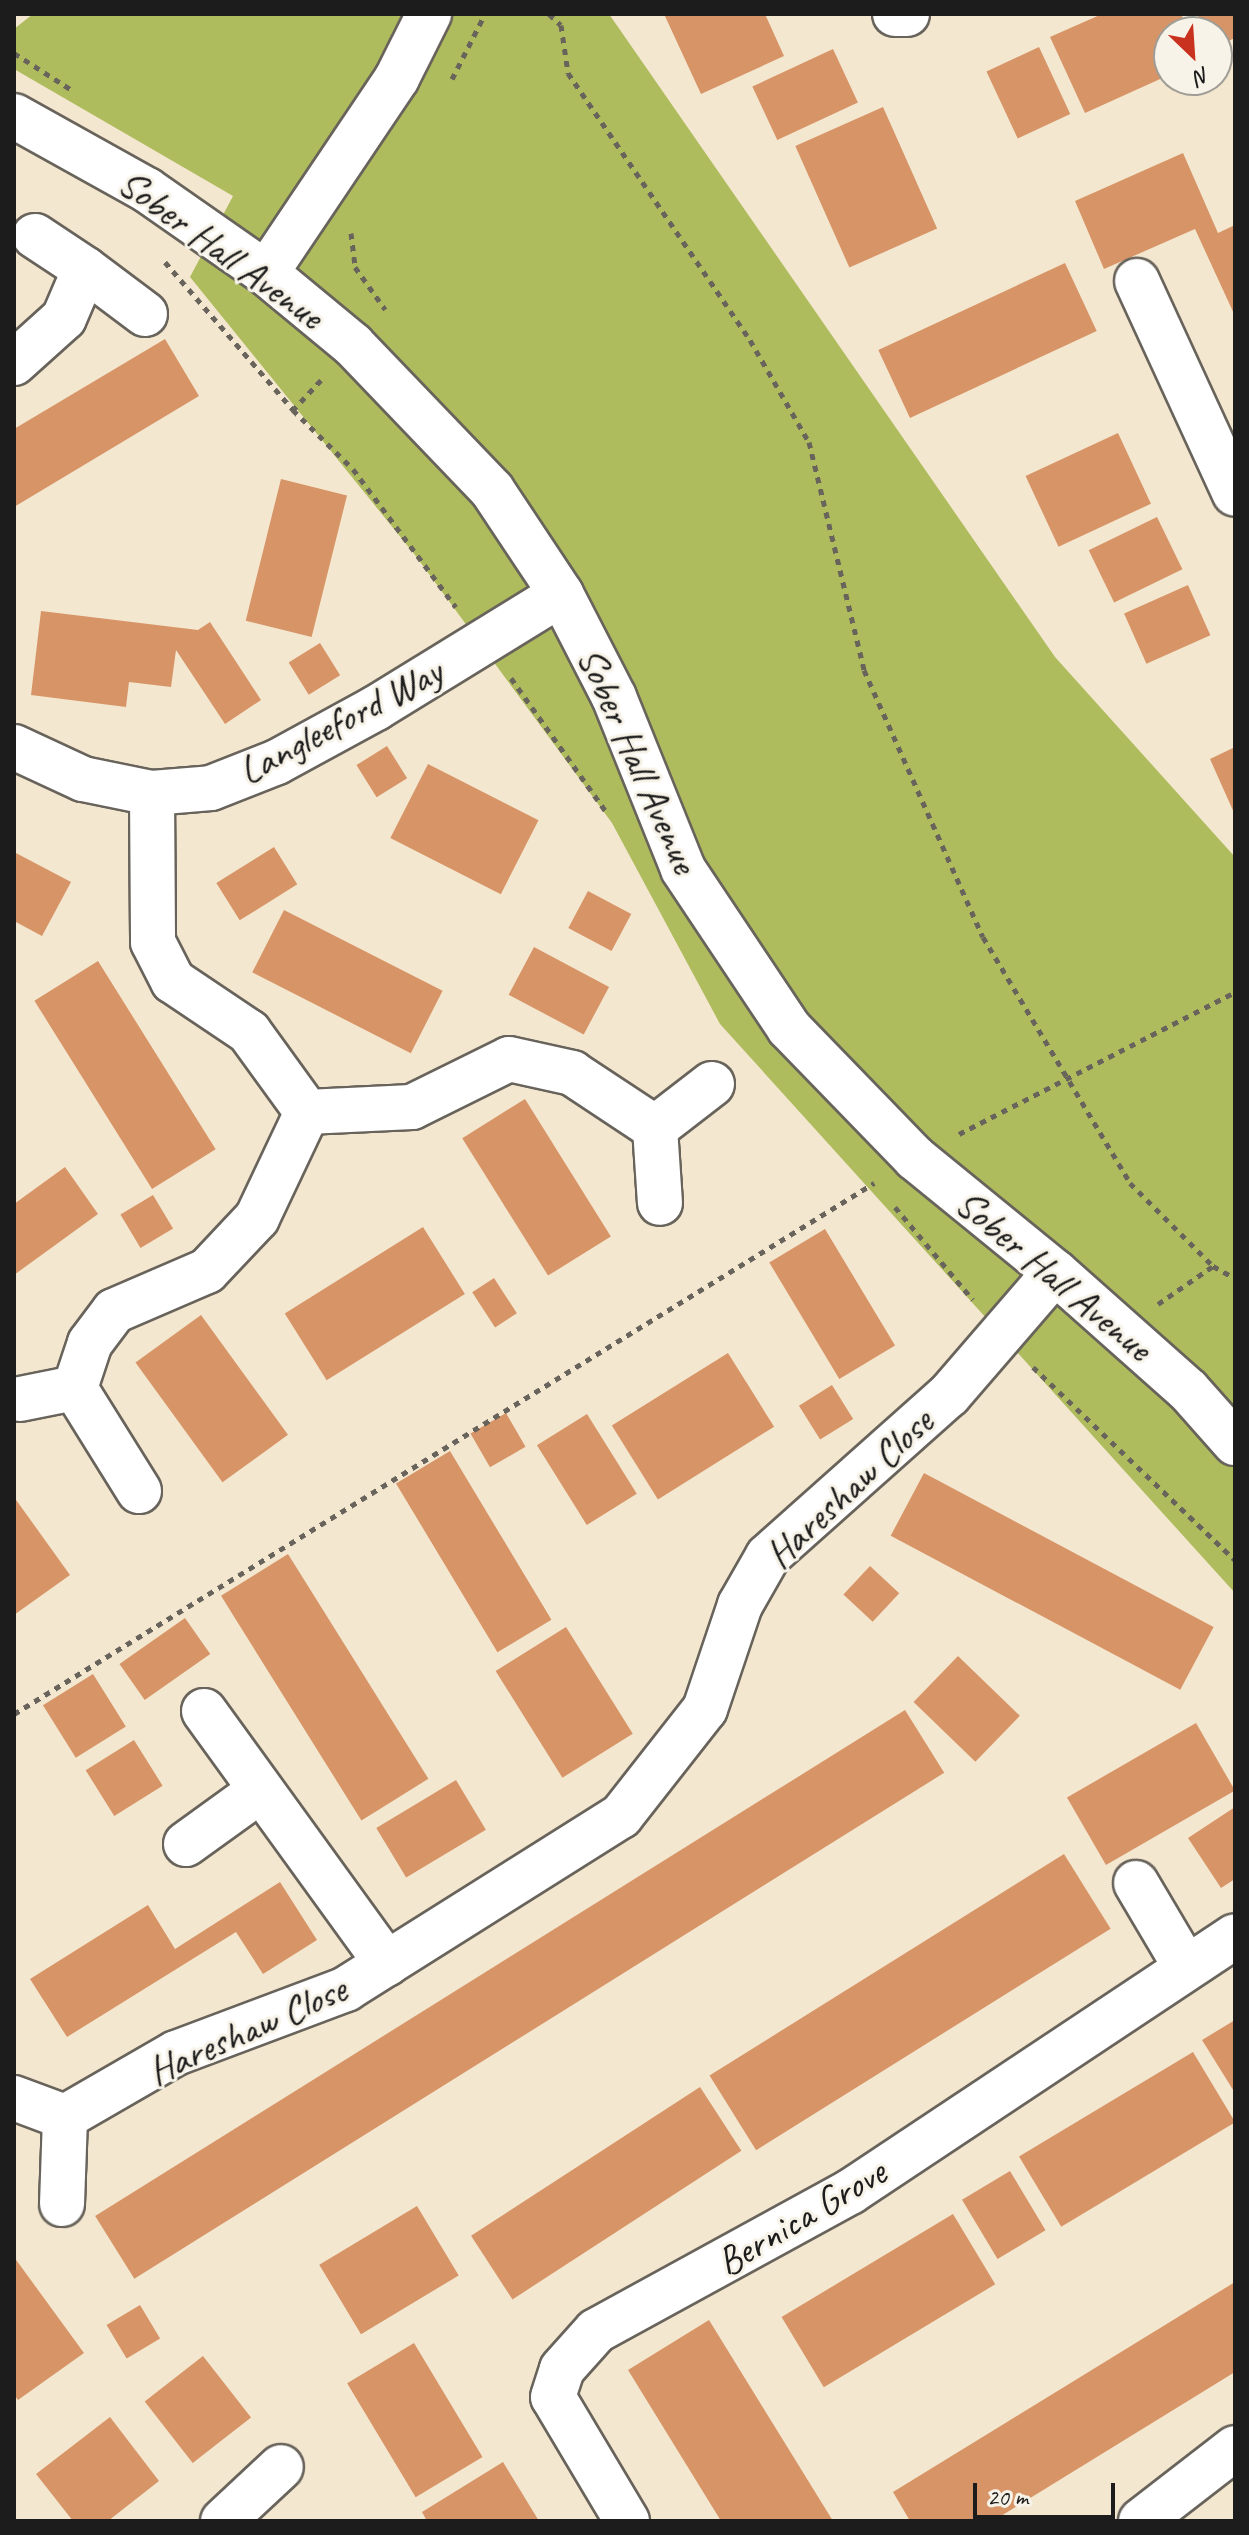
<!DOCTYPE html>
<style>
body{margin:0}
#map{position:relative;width:1249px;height:2535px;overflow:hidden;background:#f4e7d0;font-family:Caveat,sans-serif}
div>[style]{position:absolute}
.green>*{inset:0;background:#afbc5d}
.building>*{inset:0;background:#d79567;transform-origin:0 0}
.path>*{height:5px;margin-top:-2.5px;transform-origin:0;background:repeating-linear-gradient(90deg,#68635b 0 6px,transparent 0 12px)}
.roads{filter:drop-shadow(2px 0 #68635b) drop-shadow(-2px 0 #68635b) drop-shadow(0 2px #68635b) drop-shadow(0 -2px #68635b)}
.minor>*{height:44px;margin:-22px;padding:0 22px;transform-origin:22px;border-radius:22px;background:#fff}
span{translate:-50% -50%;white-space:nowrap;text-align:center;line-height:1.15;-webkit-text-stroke:6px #f7f3e8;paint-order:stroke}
.street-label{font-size:40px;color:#1c1c1c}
.frame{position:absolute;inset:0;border:16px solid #1c1c1c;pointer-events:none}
.north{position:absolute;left:1153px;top:16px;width:80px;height:80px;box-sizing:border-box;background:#f7f3e8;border:2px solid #9f9d96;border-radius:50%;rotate:155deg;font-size:22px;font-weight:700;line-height:32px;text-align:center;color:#1c1c1c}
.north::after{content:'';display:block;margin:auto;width:28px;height:36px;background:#c8321e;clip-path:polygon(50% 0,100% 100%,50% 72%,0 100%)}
.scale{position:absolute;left:973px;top:2483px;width:142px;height:36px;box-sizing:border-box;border:4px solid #1c1c1c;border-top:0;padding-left:10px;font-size:24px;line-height:28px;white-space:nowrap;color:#1c1c1c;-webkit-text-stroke:6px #f7f3e8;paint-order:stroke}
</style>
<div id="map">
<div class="green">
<i style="clip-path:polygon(33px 14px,609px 14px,1055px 657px,1235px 857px,1235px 1593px,720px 1024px,612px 823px,415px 555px,190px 277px,233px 196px,14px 69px,14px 29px)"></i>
</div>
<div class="building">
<i style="clip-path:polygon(664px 14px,765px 14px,784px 56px,701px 94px)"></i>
<i style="clip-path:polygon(1102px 14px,1181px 14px,1189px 32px,1169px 32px,1169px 75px,1085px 113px,1050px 37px)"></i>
<i style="clip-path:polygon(1197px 14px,1235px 14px,1235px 38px,1217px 46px,1217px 32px,1205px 32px)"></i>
<i style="left:1039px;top:47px;width:74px;height:58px;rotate:65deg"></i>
<i style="left:833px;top:49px;width:59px;height:89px;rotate:65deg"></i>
<i style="left:883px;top:107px;width:133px;height:96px;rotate:66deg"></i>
<i style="clip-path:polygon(1183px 153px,1218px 233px,1235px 225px,1235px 316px,1195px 229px,1104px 269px,1075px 201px)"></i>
<i style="left:1065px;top:263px;width:75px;height:206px;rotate:65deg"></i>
<i style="clip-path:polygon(165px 339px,199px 396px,14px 507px,14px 429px)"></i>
<i style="left:1118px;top:433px;width:78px;height:102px;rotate:65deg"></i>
<i style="left:281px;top:479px;width:68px;height:146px;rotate:14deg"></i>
<i style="left:1157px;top:517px;width:58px;height:76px;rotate:64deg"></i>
<i style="left:1188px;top:585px;width:55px;height:70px;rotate:66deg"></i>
<i style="clip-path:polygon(41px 611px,198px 630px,210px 622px,261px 700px,225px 724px,176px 650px,171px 687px,129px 682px,126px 707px,31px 695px)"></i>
<i style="left:320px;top:643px;width:38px;height:37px;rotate:58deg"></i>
<i style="left:387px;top:746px;width:38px;height:36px;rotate:58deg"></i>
<i style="clip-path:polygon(1235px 747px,1235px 815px,1210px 759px)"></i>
<i style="left:428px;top:764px;width:124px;height:83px;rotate:27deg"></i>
<i style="left:274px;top:847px;width:44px;height:68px;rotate:58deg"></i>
<i style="clip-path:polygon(14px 852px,71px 882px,42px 936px,14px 921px)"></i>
<i style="left:588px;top:891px;width:49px;height:42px;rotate:28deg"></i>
<i style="left:284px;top:910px;width:178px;height:70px;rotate:27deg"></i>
<i style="left:534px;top:947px;width:85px;height:54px;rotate:28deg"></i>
<i style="left:98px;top:961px;width:222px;height:75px;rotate:58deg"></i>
<i style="left:525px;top:1099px;width:162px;height:74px;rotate:58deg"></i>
<i style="clip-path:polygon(65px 1167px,98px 1214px,14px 1275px,14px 1204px)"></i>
<i style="left:153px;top:1195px;width:39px;height:38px;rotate:59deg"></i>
<i style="left:423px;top:1227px;width:79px;height:163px;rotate:58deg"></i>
<i style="left:825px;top:1229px;width:136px;height:65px;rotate:59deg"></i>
<i style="left:494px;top:1278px;width:42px;height:26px;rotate:57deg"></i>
<i style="left:201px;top:1315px;width:148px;height:81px;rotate:54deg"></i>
<i style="left:728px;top:1353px;width:87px;height:137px;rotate:58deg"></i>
<i style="left:832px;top:1385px;width:40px;height:39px;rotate:58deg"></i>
<i style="left:506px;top:1413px;width:39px;height:41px;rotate:60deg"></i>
<i style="left:587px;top:1414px;width:94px;height:59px;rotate:58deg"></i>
<i style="left:450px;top:1451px;width:197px;height:63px;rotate:59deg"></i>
<i style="left:924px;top:1473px;width:328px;height:71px;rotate:28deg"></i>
<i style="clip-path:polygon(14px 1497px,70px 1575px,14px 1615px)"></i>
<i style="left:288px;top:1554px;width:265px;height:79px;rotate:58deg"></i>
<i style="left:870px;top:1566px;width:40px;height:39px;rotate:43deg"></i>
<i style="left:185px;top:1618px;width:44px;height:80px;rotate:55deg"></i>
<i style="left:566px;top:1627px;width:126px;height:83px;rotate:58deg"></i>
<i style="left:958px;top:1656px;width:86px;height:64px;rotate:44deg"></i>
<i style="left:93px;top:1674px;width:62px;height:59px;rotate:58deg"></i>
<i style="left:905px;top:1710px;width:74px;height:955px;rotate:58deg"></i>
<i style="left:1196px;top:1723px;width:78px;height:149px;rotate:60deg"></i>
<i style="left:134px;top:1740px;width:54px;height:57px;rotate:58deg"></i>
<i style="left:456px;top:1780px;width:58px;height:93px;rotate:59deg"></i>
<i style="clip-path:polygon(1235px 1807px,1235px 1879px,1221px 1888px,1188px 1838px)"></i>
<i style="left:1064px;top:1854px;width:88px;height:418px;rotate:58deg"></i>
<i style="clip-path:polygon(280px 1882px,317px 1940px,263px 1974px,236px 1932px,67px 2037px,30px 1979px,148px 1905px,175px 1949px)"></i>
<i style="clip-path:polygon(1235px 2020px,1235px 2093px,1202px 2040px)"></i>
<i style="left:1193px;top:2052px;width:82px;height:203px;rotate:59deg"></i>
<i style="left:700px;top:2087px;width:76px;height:273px;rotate:57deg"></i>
<i style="left:1010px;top:2171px;width:69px;height:56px;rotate:59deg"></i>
<i style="left:417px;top:2206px;width:81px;height:114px;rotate:59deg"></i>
<i style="left:953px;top:2214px;width:82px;height:200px;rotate:59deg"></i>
<i style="clip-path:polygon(14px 2257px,84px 2353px,18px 2400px,14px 2395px)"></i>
<i style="clip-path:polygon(1235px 2282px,1235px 2372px,993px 2521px,910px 2521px,893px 2492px)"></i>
<i style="left:140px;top:2305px;width:39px;height:39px;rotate:59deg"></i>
<i style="clip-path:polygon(709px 2320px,833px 2521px,721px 2521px,628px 2370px)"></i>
<i style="left:414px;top:2343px;width:133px;height:78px;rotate:59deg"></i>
<i style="left:203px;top:2356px;width:78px;height:74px;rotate:52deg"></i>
<i style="clip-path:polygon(110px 2417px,159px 2481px,108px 2521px,73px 2521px,36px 2474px)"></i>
<i style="clip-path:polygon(503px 2462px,539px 2521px,427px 2521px,422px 2512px)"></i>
</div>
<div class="path">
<i style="left:549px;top:14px;width:16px;rotate:43deg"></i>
<i style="left:561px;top:25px;width:49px;rotate:81.7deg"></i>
<i style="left:568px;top:73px;width:323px;rotate:55.7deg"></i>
<i style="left:750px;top:340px;width:118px;rotate:60deg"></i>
<i style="left:809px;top:442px;width:235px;rotate:76.4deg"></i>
<i style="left:864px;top:670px;width:292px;rotate:66deg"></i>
<i style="left:983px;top:937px;width:287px;rotate:59.1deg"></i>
<i style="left:1130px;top:1183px;width:117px;rotate:45deg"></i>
<i style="left:1213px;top:1266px;width:25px;rotate:29deg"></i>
<i style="left:14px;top:53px;width:67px;rotate:32.7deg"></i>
<i style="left:452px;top:79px;width:73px;rotate:-63.1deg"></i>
<i style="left:351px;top:233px;width:34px;rotate:83deg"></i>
<i style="left:355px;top:267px;width:52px;rotate:54.5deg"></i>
<i style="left:165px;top:262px;width:196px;rotate:49.1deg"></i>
<i style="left:321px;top:380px;width:41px;rotate:133deg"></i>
<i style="left:293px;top:410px;width:84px;rotate:44.5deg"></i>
<i style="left:353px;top:469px;width:172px;rotate:53.3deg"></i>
<i style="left:511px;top:678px;width:166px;rotate:54.6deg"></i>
<i style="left:959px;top:1134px;width:310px;rotate:-27.2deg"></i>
<i style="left:895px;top:1207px;width:121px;rotate:50deg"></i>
<i style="left:1158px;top:1304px;width:67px;rotate:-34.6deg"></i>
<i style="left:1033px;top:1367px;width:279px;rotate:43.7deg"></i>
<i style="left:14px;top:1714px;width:1011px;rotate:-31.69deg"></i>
</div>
<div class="roads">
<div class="minor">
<i style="left:895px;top:14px;width:12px"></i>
<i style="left:14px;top:116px;width:152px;rotate:29.1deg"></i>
<i style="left:147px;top:190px;width:145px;rotate:34.9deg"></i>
<i style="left:266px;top:273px;width:113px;rotate:39.6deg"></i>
<i style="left:353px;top:345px;width:201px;rotate:46.2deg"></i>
<i style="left:492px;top:490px;width:125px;rotate:56.4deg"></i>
<i style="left:561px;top:594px;width:116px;rotate:62.8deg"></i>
<i style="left:614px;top:697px;width:185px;rotate:68.1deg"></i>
<i style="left:683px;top:869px;width:191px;rotate:56.3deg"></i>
<i style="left:789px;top:1028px;width:181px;rotate:45.9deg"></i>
<i style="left:915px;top:1158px;width:181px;rotate:39.2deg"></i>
<i style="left:1055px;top:1272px;width:178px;rotate:41.6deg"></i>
<i style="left:1188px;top:1390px;width:71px;rotate:48.4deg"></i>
<i style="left:85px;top:269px;width:75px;rotate:36.9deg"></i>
<i style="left:266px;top:273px;width:235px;rotate:-56.1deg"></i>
<i style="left:397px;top:78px;width:72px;rotate:-63.4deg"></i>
<i style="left:1137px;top:281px;width:234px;rotate:65.3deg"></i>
<i style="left:14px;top:363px;width:67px;rotate:-42deg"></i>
<i style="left:64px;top:318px;width:53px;rotate:-66.8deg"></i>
<i style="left:85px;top:269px;width:60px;rotate:-146.6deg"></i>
<i style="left:14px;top:747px;width:76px;rotate:24.9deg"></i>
<i style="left:83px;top:779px;width:70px;rotate:11.5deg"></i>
<i style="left:152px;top:793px;width:59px;rotate:-4.8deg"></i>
<i style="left:211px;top:788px;width:71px;rotate:-21.5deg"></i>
<i style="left:277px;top:762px;width:113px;rotate:-28.6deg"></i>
<i style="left:376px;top:708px;width:217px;rotate:-31.6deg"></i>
<i style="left:152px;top:793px;width:149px;rotate:89.6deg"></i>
<i style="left:153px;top:942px;width:44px;rotate:62.9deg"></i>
<i style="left:173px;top:981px;width:92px;rotate:33.9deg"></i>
<i style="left:249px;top:1032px;width:99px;rotate:54.1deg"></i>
<i style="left:307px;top:1112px;width:105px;rotate:-2.7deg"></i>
<i style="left:412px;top:1107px;width:108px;rotate:-26.3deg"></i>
<i style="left:509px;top:1059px;width:65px;rotate:12.5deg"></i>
<i style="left:572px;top:1073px;width:100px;rotate:33.5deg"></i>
<i style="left:655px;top:1128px;width:75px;rotate:86.2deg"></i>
<i style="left:655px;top:1128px;width:72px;rotate:-37.7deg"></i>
<i style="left:20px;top:1399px;width:56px;rotate:-11.3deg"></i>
<i style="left:139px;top:1491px;width:121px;rotate:-121.9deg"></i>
<i style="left:75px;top:1388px;width:47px;rotate:-71.6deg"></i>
<i style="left:90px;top:1343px;width:40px;rotate:-53deg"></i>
<i style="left:114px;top:1311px;width:101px;rotate:-23.3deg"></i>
<i style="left:207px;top:1271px;width:73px;rotate:-46.7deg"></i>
<i style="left:257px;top:1218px;width:117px;rotate:-64.7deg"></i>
<i style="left:204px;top:1711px;width:312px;rotate:54.1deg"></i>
<i style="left:186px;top:1844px;width:92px;rotate:-35.8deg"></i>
<i style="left:1136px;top:1883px;width:96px;rotate:59.4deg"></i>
<i style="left:14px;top:2098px;width:54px;rotate:20.4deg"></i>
<i style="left:65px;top:2117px;width:128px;rotate:-30deg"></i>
<i style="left:176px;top:2053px;width:182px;rotate:-20.6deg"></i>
<i style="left:346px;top:1989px;width:325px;rotate:-32.2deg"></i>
<i style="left:621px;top:1816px;width:136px;rotate:-51.9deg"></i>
<i style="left:705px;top:1709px;width:110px;rotate:-71.4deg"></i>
<i style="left:740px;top:1605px;width:56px;rotate:-60.3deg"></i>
<i style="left:768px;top:1556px;width:242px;rotate:-41.7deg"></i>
<i style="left:949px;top:1395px;width:162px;rotate:-49.2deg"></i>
<i style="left:62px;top:2204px;width:87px;rotate:-88deg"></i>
<i style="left:223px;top:2521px;width:79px;rotate:-43deg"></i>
<i style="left:627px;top:2521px;width:144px;rotate:-120.8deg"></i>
<i style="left:553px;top:2397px;width:29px;rotate:-72deg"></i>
<i style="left:562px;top:2369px;width:51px;rotate:-48.2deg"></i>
<i style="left:596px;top:2331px;width:290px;rotate:-28.7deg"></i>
<i style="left:850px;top:2192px;width:462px;rotate:-33.6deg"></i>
<i style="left:1141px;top:2521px;width:119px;rotate:-37.8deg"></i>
</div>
</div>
<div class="street-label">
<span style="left:221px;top:249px;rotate:36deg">Sober Hall Avenue</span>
<span style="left:340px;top:721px;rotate:-28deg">Langleeford Way</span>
<span style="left:638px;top:760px;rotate:66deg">Sober Hall Avenue</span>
<span style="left:1054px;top:1275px;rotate:40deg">Sober Hall Avenue</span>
<span style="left:849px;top:1488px;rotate:-43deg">Hareshaw Close</span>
<span style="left:247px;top:2030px;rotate:-24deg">Hareshaw Close</span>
<span style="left:801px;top:2217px;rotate:-31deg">Bernica Grove</span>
</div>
<div class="frame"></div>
<div class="north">N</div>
<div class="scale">20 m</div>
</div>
